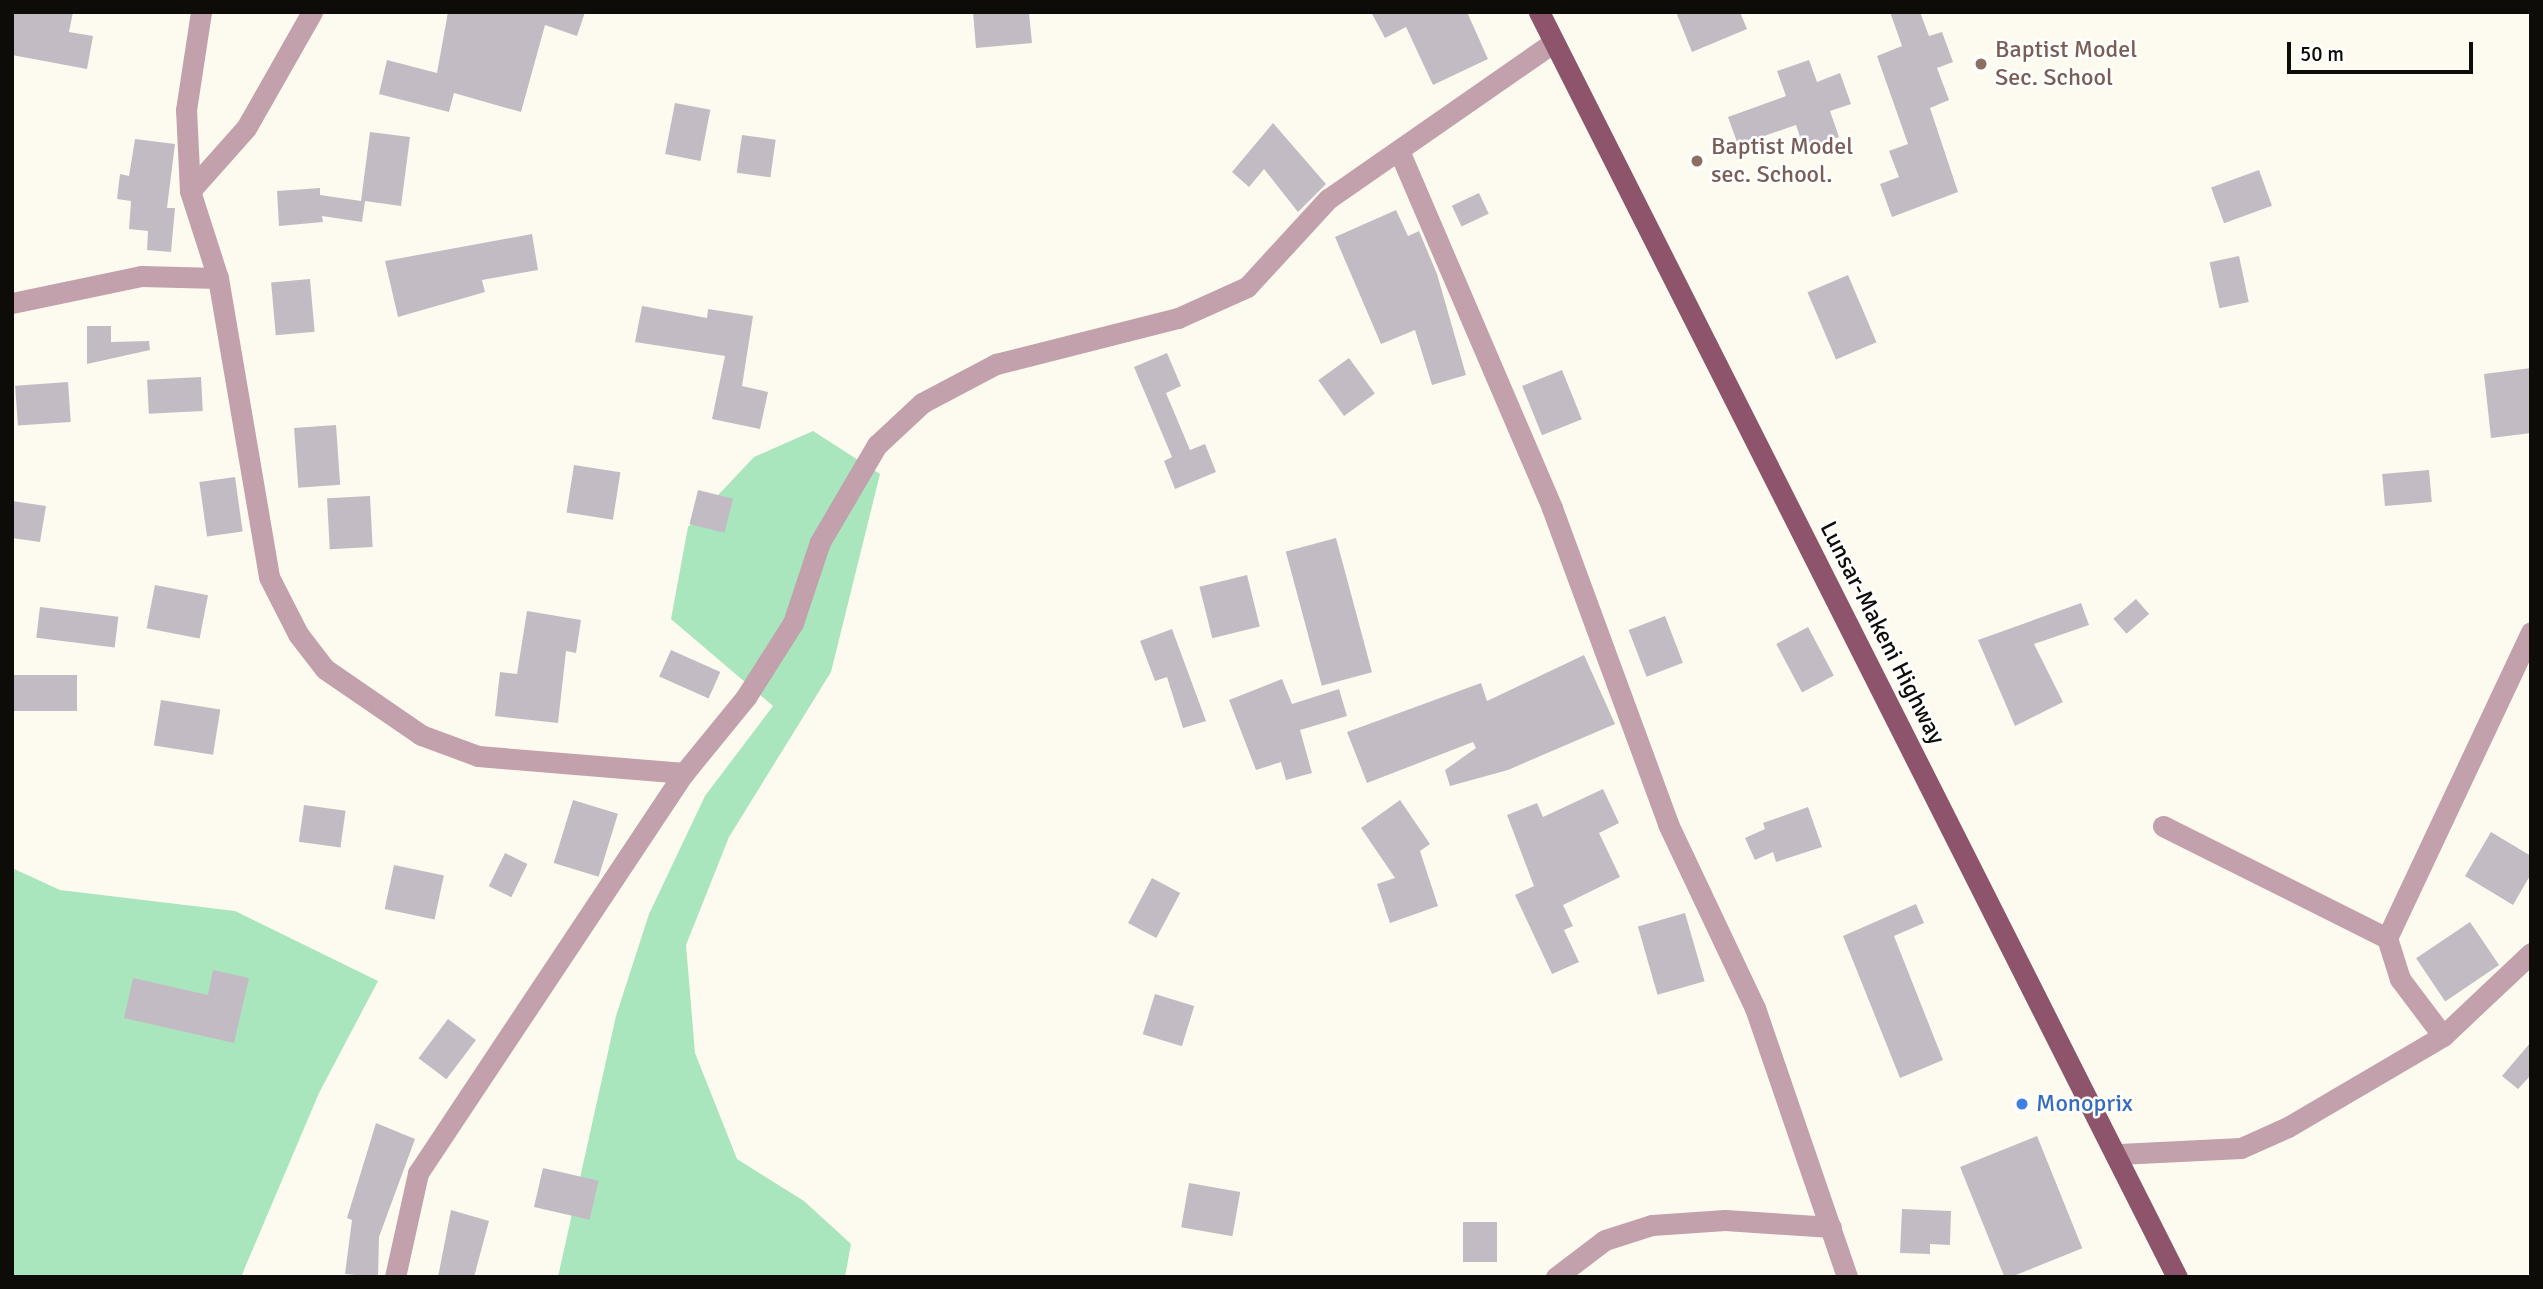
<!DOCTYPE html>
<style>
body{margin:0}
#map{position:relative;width:2543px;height:1289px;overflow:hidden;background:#fdfbf0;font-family:Signika,sans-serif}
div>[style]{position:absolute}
.green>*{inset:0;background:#a9e5bd}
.building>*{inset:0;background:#c3bbc4;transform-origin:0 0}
.street>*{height:21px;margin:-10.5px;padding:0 10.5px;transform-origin:10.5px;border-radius:10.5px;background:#c2a0ac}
.primary>*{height:21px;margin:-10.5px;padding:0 10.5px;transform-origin:10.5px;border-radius:10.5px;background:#8d546b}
.dots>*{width:19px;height:19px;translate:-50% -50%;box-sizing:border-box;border:4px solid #fff;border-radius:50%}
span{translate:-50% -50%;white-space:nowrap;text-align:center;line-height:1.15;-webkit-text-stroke:5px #fff;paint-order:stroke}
.education-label{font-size:24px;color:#785e54}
.left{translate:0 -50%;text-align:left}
.street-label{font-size:24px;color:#0d0c09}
.shop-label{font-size:24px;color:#366cbe}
.frame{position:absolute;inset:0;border:14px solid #0d0c09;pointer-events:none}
.scale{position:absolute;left:2287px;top:42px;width:186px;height:32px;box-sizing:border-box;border:4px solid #0d0c09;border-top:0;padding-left:9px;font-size:21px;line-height:24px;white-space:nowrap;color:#0d0c09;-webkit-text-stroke:5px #fff;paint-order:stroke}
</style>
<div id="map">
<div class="green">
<i style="clip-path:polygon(813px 431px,880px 474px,831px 672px,729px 837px,686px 945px,695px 1053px,737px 1159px,804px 1201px,851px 1244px,845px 1277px,558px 1277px,616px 1016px,649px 914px,705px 796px,773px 706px,671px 619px,688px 527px,754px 457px)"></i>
<i style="clip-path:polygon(12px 868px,60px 890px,235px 911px,378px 981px,319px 1093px,241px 1277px,12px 1277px)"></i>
</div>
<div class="building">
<i style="clip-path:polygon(12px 12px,73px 12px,69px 32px,93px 36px,87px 69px,12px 55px)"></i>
<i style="clip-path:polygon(448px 12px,585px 12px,577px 36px,545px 25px,521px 112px,454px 93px,449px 112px,379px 94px,387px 60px,437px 73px)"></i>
<i style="clip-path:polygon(973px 12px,1029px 13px,1032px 43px,976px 48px)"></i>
<i style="clip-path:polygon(1371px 12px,1467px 12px,1488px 59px,1433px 85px,1406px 27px,1385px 38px)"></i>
<i style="clip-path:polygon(1676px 12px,1740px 12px,1747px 29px,1692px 52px)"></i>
<i style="clip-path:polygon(1890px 12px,1920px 12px,1929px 36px,1942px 32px,1953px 62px,1937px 68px,1949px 100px,1930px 108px,1958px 192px,1892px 217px,1880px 184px,1899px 177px,1889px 151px,1908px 144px,1877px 56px,1902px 46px)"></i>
<i style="clip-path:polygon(1809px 60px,1817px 82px,1840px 73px,1851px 104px,1830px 111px,1839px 137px,1804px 149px,1796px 125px,1738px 145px,1728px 117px,1786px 96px,1777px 71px)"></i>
<i style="left:675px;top:103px;width:36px;height:52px;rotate:11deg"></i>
<i style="clip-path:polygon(1273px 123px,1326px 184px,1298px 212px,1264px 169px,1249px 187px,1232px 172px)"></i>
<i style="clip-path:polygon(370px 132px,410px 137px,401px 206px,365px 201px,362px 222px,322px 216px,323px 222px,279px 226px,277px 191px,320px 188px,320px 195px,361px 201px)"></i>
<i style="left:742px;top:135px;width:34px;height:38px;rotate:8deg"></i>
<i style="clip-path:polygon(135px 139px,175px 144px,167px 208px,175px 208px,171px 252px,147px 250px,148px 231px,129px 229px,131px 201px,117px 199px,120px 174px,129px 176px)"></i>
<i style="left:2259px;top:170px;width:38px;height:51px;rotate:70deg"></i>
<i style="left:1479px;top:193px;width:23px;height:30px;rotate:65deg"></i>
<i style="clip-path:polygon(1396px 210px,1408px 236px,1419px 231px,1437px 274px,1466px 375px,1432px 385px,1415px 330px,1381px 344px,1335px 237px)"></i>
<i style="clip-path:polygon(532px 234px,538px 270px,482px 280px,485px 292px,398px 317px,385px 261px)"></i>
<i style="left:2239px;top:256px;width:47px;height:30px;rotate:78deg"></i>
<i style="left:1848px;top:275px;width:73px;height:44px;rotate:67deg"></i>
<i style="left:310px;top:279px;width:53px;height:39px;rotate:85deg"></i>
<i style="clip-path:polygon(642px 306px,707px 318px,708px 309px,753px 316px,742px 386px,768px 392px,760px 429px,712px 419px,725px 356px,635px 342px)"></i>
<i style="clip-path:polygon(87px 326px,111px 326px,111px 342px,149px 341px,150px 350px,87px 364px)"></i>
<i style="clip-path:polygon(1167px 353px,1181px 386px,1166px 393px,1190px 450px,1205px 444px,1216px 472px,1175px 489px,1164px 461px,1172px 457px,1134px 367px)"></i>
<i style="left:1349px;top:358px;width:44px;height:38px;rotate:54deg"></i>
<i style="clip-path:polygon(2531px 368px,2531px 433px,2491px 438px,2484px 374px)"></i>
<i style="left:1562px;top:370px;width:53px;height:43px;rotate:68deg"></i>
<i style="left:201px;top:377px;width:34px;height:54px;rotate:87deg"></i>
<i style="left:68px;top:382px;width:40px;height:53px;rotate:86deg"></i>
<i style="left:336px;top:425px;width:60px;height:42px;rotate:86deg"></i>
<i style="left:574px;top:465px;width:47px;height:48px;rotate:9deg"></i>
<i style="left:2429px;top:470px;width:32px;height:47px;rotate:85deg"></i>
<i style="left:235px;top:477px;width:55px;height:36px;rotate:82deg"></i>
<i style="left:698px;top:490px;width:36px;height:35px;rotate:14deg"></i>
<i style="left:370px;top:496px;width:51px;height:43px;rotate:87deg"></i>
<i style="clip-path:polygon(12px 501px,46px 506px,40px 542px,12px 538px)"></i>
<i style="left:1336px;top:538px;width:139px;height:52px;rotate:75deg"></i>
<i style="left:1247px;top:575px;width:53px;height:49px;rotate:76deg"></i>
<i style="left:155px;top:585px;width:54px;height:44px;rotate:11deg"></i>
<i style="left:2136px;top:599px;width:20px;height:30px;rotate:49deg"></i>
<i style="clip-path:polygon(2081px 603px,2089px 625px,2034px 644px,2063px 702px,2015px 726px,1978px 640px)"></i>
<i style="left:40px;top:607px;width:79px;height:31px;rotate:7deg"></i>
<i style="clip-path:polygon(527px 611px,581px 620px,576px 653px,566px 651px,558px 723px,495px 716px,500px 672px,517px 674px)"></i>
<i style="left:1665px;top:616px;width:50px;height:39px;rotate:69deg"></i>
<i style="left:1808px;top:627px;width:55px;height:36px;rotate:62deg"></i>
<i style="clip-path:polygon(1172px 629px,1206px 721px,1183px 728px,1167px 677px,1155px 681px,1140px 641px)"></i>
<i style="left:671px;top:650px;width:54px;height:29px;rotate:24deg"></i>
<i style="clip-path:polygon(1584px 655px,1615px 724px,1508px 770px,1450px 786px,1445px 770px,1476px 748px,1473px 742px,1367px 783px,1347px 732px,1481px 683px,1487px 701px)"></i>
<i style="left:12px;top:675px;width:65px;height:36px"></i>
<i style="clip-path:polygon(1282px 679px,1292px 704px,1339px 689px,1347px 716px,1300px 730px,1312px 773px,1286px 780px,1281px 762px,1256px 770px,1229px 700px)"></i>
<i style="left:161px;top:700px;width:60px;height:46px;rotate:9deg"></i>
<i style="clip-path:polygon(1603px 789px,1619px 823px,1599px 833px,1620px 877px,1563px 905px,1573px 926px,1564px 930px,1579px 962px,1552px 974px,1515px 895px,1534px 886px,1507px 815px,1537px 803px,1543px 817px)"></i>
<i style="left:573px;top:800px;width:47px;height:66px;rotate:17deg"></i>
<i style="clip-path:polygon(1400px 800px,1430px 844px,1420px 851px,1438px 906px,1390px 923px,1377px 884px,1395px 878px,1361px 828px)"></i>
<i style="left:304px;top:805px;width:42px;height:37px;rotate:8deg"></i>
<i style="clip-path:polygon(1808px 807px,1822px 847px,1776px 862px,1773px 852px,1755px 860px,1745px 838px,1765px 829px,1763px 823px)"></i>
<i style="clip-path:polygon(2491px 832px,2531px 856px,2531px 874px,2513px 905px,2465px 876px)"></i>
<i style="left:505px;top:853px;width:25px;height:37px;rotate:26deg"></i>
<i style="left:394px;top:865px;width:51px;height:45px;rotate:12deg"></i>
<i style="left:1152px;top:878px;width:32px;height:51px;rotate:28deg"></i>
<i style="clip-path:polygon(1916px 904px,1924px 923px,1894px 936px,1943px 1060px,1900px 1078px,1843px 936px)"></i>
<i style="left:1685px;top:913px;width:71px;height:49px;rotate:74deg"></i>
<i style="left:2470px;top:922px;width:52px;height:65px;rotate:56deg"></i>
<i style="clip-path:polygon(213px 970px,249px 978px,234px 1043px,124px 1018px,133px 978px,208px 995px)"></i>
<i style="left:1155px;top:994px;width:41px;height:42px;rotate:17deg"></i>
<i style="left:448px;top:1019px;width:35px;height:49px;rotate:37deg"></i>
<i style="clip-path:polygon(2531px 1042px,2531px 1075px,2518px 1089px,2502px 1076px)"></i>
<i style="clip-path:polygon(376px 1123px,415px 1139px,379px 1237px,378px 1277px,345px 1274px,352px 1220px,347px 1218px)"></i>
<i style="left:2037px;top:1136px;width:121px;height:83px;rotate:68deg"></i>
<i style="left:543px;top:1168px;width:57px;height:40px;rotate:13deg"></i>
<i style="left:1189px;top:1183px;width:52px;height:45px;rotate:10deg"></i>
<i style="clip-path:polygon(1902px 1209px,1951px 1211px,1950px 1245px,1930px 1244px,1930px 1254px,1900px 1253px)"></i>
<i style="clip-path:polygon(451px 1210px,489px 1221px,474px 1277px,438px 1277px)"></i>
<i style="left:1463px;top:1222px;width:34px;height:40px"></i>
</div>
<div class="street">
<i style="left:312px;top:12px;width:133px;rotate:119.6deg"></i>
<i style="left:246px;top:128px;width:84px;rotate:131.6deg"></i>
<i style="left:190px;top:191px;width:91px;rotate:72.2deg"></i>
<i style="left:218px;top:278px;width:303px;rotate:80.3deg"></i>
<i style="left:269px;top:577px;width:64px;rotate:63deg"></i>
<i style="left:298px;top:634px;width:44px;rotate:52.4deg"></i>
<i style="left:325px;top:669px;width:116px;rotate:34.5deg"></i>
<i style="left:421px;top:735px;width:61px;rotate:20.2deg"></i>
<i style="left:478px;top:756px;width:207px;rotate:4.7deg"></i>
<i style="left:1400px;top:153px;width:386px;rotate:66.8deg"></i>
<i style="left:1552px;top:508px;width:337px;rotate:69.8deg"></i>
<i style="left:1668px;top:824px;width:204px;rotate:64.7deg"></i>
<i style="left:1755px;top:1008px;width:284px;rotate:71.1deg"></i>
<i style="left:190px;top:191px;width:81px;rotate:-92.8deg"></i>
<i style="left:186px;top:110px;width:99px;rotate:-81.3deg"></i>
<i style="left:12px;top:303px;width:132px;rotate:-11.8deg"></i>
<i style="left:141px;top:276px;width:77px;rotate:1.5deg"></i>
<i style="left:2163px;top:826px;width:250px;rotate:26.6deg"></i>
<i style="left:2387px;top:938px;width:43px;rotate:72.4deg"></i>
<i style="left:2400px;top:979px;width:71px;rotate:53deg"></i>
<i style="left:2387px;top:938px;width:338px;rotate:-64.8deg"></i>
<i style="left:2119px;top:1154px;width:122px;rotate:-2.8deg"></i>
<i style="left:2241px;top:1148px;width:51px;rotate:-24.1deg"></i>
<i style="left:2288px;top:1127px;width:180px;rotate:-30.4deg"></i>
<i style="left:2443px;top:1036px;width:121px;rotate:-43.3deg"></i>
<i style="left:395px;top:1277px;width:107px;rotate:-77.5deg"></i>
<i style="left:418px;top:1173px;width:480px;rotate:-56.4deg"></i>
<i style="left:684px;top:773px;width:98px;rotate:-50.8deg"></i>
<i style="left:746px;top:697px;width:88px;rotate:-57.6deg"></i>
<i style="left:793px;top:623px;width:85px;rotate:-71.6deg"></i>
<i style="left:820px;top:542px;width:113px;rotate:-59.6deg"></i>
<i style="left:877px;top:445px;width:62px;rotate:-43deg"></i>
<i style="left:922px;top:403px;width:84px;rotate:-27.8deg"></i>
<i style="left:996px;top:364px;width:188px;rotate:-14.2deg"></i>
<i style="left:1178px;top:318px;width:76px;rotate:-24.2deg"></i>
<i style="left:1247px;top:287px;width:120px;rotate:-47.4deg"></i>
<i style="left:1328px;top:199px;width:275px;rotate:-34.8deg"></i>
<i style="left:1556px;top:1277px;width:61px;rotate:-37.1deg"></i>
<i style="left:1605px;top:1240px;width:49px;rotate:-17.7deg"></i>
<i style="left:1652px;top:1225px;width:73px;rotate:-3.9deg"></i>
<i style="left:1725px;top:1220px;width:106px;rotate:3.8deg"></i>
</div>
<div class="primary">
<i style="left:1539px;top:12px;width:1417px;rotate:63.24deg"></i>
</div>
<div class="dots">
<i style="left:1981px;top:64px;background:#8d6e63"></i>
<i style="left:1697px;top:161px;background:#8d6e63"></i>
<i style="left:2022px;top:1104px;background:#3f7fe0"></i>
</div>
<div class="education-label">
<span class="left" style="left:1995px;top:64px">Baptist Model<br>Sec. School</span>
<span class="left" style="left:1711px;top:161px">Baptist Model<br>sec. School.</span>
</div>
<div class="street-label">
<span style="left:1882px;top:633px;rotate:63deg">Lunsar-Makeni Highway</span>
</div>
<div class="shop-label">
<span class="left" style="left:2036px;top:1104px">Monoprix</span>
</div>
<div class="frame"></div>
<div class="scale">50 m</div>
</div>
